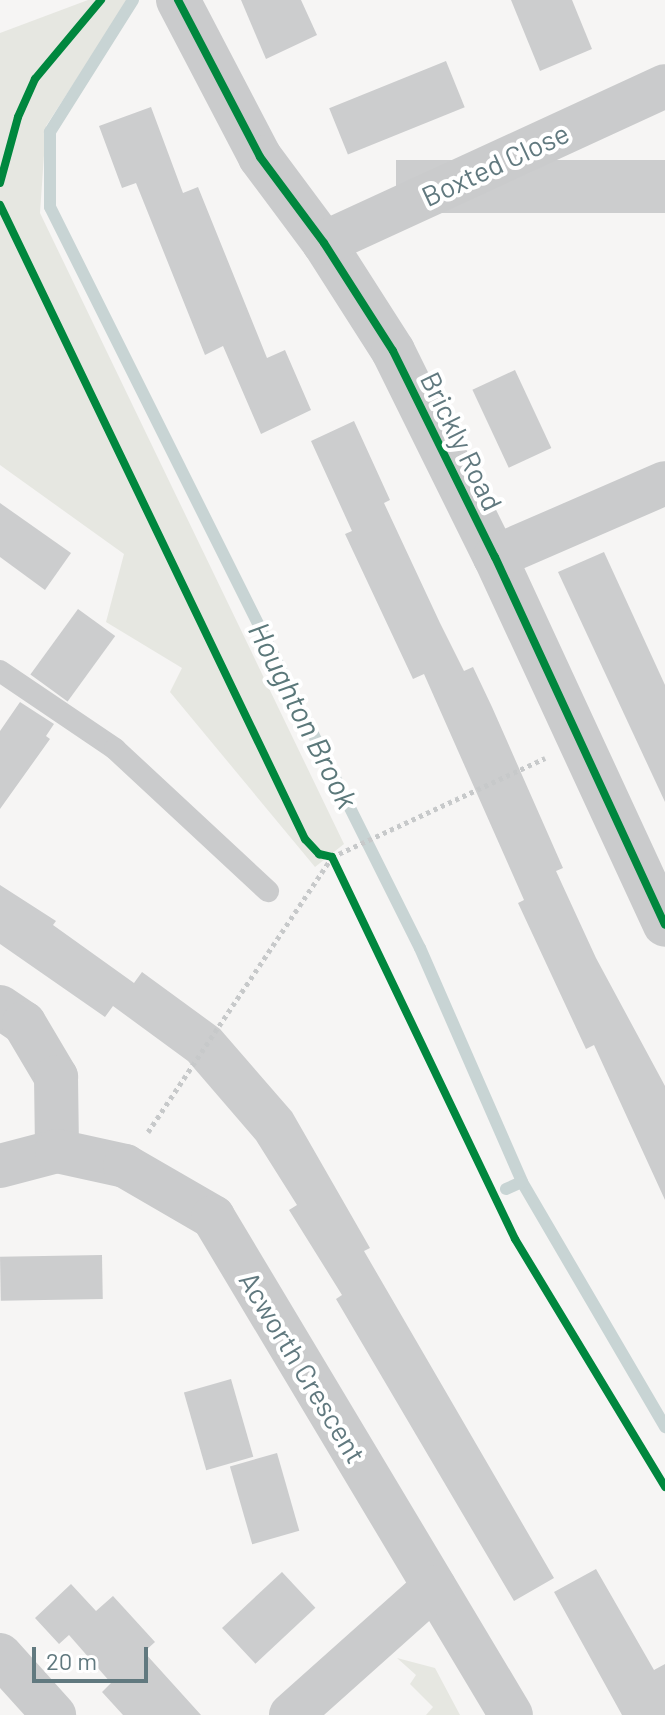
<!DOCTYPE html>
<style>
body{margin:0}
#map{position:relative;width:665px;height:1715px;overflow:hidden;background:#f6f5f4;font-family:Barlow,sans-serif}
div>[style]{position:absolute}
.green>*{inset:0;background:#e6e7e1}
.stream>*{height:12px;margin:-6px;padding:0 6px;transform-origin:6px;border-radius:6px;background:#c8d4d4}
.building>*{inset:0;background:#cccdce;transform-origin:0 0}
.path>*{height:5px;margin-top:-2.5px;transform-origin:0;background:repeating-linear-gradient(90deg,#c7c9ca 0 4px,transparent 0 8px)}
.service>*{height:22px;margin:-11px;padding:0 11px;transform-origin:11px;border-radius:11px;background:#cacbcc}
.minor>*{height:44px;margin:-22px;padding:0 22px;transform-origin:22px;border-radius:22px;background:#cacbcc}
.cycleway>*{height:8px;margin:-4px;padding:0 4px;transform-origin:4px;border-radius:4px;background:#00873e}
span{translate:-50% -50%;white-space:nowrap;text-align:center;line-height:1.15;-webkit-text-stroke:8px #fff;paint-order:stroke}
.street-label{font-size:28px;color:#61797f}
.water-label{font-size:30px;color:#5b787a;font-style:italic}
.scale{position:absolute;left:32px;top:1647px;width:116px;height:36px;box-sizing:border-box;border:4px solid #61797f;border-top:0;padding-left:10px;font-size:24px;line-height:28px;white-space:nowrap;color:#61797f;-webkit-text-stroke:6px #fff;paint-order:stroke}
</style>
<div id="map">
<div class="green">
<i style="clip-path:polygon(88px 0,128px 0,46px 126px,40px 213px,344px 844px,315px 867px,170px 692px,182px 668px,106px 622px,124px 554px,0 465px,0 33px)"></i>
<i style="clip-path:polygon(397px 1658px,435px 1668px,460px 1715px,426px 1715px,433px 1707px,410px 1684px,416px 1675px)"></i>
</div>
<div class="stream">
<i style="left:133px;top:0;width:156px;rotate:122.2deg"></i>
<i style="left:50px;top:132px;width:75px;rotate:90deg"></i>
<i style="left:50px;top:207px;width:828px;rotate:63.47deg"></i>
<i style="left:420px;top:948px;width:255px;rotate:66.4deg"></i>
<i style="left:522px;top:1182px;width:284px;rotate:59.7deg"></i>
<i style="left:506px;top:1189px;width:17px;rotate:-24deg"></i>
</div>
<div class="building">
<i style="clip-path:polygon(241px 0,301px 0,317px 35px,266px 59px)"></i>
<i style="clip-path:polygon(511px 0,572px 0,592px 49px,540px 71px)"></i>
<i style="left:446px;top:61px;width:50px;height:126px;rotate:68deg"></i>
<i style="clip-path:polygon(151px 107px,183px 193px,198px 187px,267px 358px,285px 350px,311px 410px,261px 434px,223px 346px,205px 355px,136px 183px,122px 188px,99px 126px)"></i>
<i style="left:665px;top:160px;width:53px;height:269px;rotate:90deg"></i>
<i style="left:515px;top:370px;width:86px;height:47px;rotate:65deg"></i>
<i style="clip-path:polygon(354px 421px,390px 500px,384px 503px,440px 623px,464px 671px,473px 667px,492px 707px,563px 868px,556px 871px,596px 958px,665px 1086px,665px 1200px,594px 1045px,586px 1049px,518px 903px,524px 900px,424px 674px,413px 679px,345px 534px,352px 531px,311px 441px)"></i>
<i style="clip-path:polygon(0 503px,71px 553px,45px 590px,0 557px)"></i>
<i style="clip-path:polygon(604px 552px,665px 685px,665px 802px,558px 572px)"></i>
<i style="left:78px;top:609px;width:46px;height:81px;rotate:36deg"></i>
<i style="clip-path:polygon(20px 702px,54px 724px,46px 736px,50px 739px,0 809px,0 731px)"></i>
<i style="clip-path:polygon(0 885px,56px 921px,53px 925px,134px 983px,142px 972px,220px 1029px,292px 1112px,370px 1248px,364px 1251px,554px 1578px,514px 1601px,336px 1299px,342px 1295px,289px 1210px,297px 1205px,256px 1140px,188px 1061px,113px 1006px,105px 1017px,0 944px)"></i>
<i style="left:102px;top:1255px;width:44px;height:102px;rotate:89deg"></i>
<i style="left:231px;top:1379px;width:81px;height:49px;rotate:74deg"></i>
<i style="left:277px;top:1453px;width:81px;height:49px;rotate:74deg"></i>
<i style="clip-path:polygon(596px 1569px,654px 1670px,665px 1664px,665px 1715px,622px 1715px,554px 1592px)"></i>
<i style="left:282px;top:1572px;width:49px;height:82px;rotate:47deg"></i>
<i style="clip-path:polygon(71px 1584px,96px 1611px,113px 1596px,155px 1642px,144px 1652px,201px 1715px,123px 1715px,102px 1692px,111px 1683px,69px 1635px,59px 1644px,35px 1618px)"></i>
</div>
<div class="path">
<i style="left:148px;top:1132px;width:331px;rotate:-56.2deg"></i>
<i style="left:332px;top:857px;width:235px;rotate:-24.9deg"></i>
</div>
<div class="service">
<i style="left:0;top:671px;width:139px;rotate:34.1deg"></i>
<i style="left:115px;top:749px;width:209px;rotate:42.9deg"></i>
</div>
<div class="minor">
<i style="left:178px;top:0;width:177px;rotate:62.4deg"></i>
<i style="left:260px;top:157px;width:107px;rotate:53.3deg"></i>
<i style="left:324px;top:243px;width:128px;rotate:57.4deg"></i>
<i style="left:393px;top:351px;width:230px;rotate:63.7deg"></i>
<i style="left:495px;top:557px;width:405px;rotate:65.2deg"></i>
<i style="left:324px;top:243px;width:375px;rotate:-24.7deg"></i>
<i style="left:495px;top:557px;width:185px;rotate:-23.5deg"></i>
<i style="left:0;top:1007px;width:29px;rotate:34deg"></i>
<i style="left:24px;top:1023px;width:63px;rotate:59.3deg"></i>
<i style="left:56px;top:1077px;width:74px;rotate:89.2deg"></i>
<i style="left:0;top:1166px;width:59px;rotate:-14.7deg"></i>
<i style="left:57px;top:1151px;width:70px;rotate:12.4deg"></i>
<i style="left:125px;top:1166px;width:102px;rotate:30.1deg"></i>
<i style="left:213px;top:1217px;width:580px;rotate:59.1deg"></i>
<i style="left:0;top:1655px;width:81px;rotate:48deg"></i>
<i style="left:291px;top:1715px;width:192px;rotate:-41.8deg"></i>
</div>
<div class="cycleway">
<i style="left:178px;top:0;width:177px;rotate:62.4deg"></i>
<i style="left:260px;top:157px;width:107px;rotate:53.3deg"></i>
<i style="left:324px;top:243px;width:128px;rotate:57.4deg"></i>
<i style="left:393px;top:351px;width:230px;rotate:63.7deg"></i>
<i style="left:495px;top:557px;width:405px;rotate:65.2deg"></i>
<i style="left:0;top:183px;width:68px;rotate:-74.7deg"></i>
<i style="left:18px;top:117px;width:42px;rotate:-65.9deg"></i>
<i style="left:35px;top:79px;width:103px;rotate:-50.1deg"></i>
<i style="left:0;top:205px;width:704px;rotate:64.31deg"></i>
<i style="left:305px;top:839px;width:21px;rotate:47deg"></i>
<i style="left:319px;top:854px;width:13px;rotate:13deg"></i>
<i style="left:332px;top:857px;width:424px;rotate:64.4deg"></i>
<i style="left:515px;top:1239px;width:290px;rotate:58.8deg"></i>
</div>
<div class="street-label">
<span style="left:495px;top:164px;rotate:-25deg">Boxted Close</span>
<span style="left:462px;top:441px;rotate:64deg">Brickly Road</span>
<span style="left:303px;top:1367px;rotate:59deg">Acworth Crescent</span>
</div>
<div class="water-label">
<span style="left:304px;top:715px;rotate:63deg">Houghton Brook</span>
</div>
<div class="scale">20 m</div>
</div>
